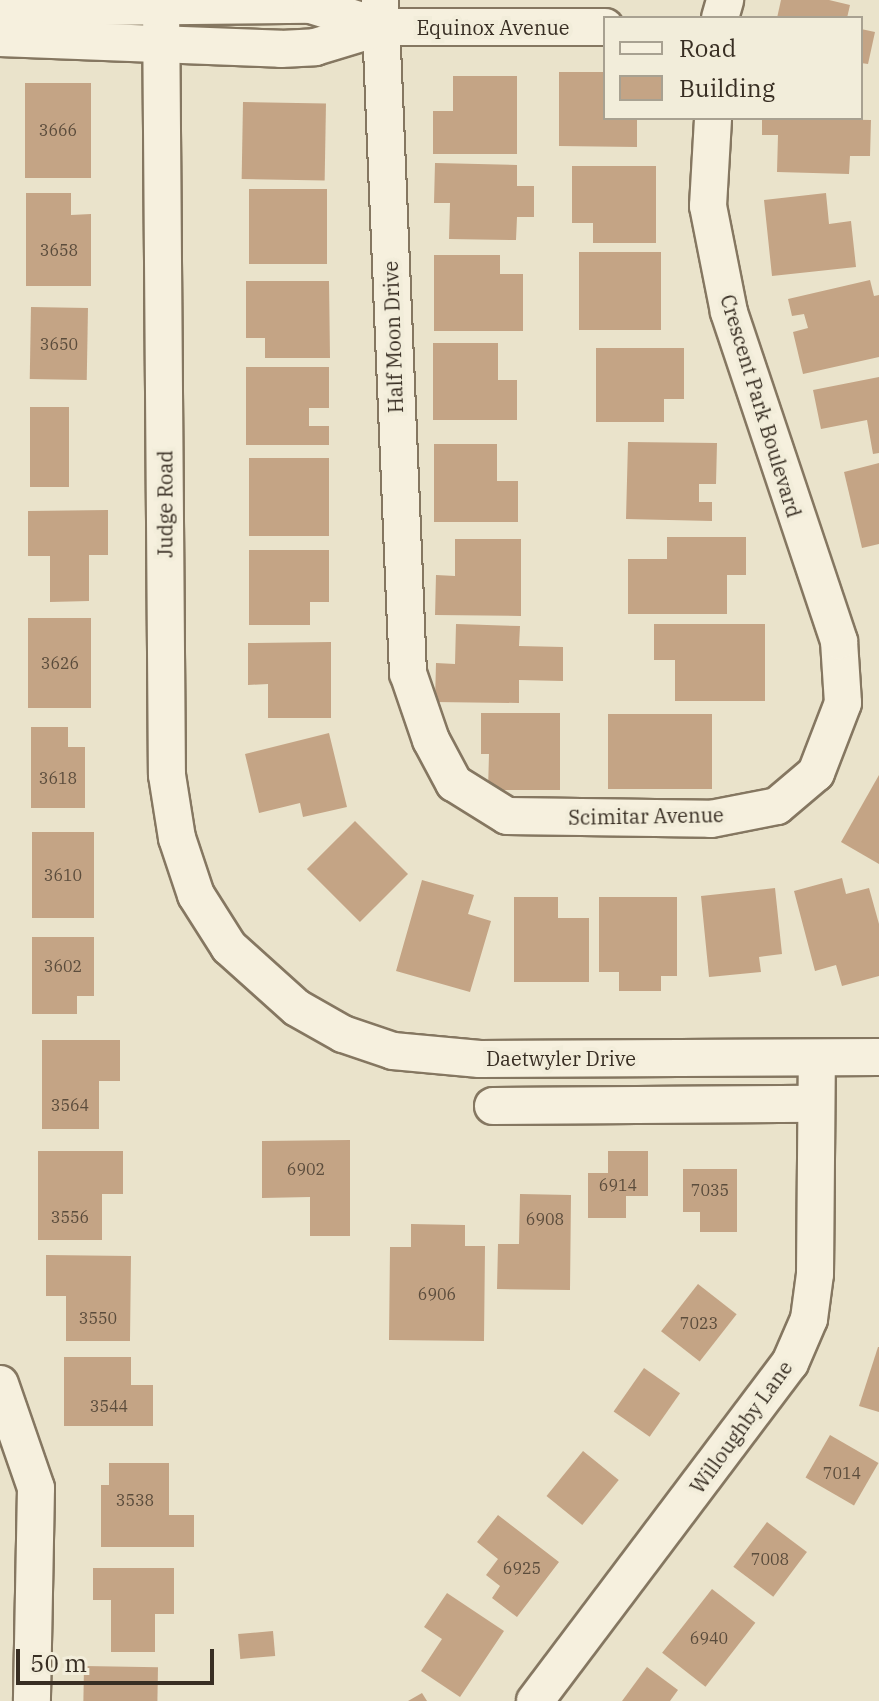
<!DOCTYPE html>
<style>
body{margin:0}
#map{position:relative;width:879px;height:1701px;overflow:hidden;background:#eae3cb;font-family:"IBM Plex Serif",serif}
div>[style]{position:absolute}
.building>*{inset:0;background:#c4a485;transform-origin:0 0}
.roads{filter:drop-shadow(2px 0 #857761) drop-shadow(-2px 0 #857761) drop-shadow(0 2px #857761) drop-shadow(0 -2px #857761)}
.minor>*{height:36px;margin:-18px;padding:0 18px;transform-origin:18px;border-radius:18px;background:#f6f0de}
span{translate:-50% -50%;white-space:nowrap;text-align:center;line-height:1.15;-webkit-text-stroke:8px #f2edda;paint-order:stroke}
.number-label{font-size:16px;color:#5b4c3c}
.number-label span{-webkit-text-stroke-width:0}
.street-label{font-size:20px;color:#382e23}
.legend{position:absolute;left:603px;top:16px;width:260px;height:104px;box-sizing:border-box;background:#f2edda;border:2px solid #a8a191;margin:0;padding:10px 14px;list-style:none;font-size:24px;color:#382e23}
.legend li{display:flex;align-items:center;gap:16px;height:40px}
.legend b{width:40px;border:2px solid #a8a191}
.scale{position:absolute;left:16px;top:1649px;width:198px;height:36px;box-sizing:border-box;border:4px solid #382e23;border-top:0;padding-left:10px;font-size:24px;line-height:28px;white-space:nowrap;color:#382e23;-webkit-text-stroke:6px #f2edda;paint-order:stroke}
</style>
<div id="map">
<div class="building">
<i style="clip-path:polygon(781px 0,829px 0,850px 5px,847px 18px,777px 18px)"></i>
<i style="clip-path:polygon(861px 29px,875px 32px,868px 64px,861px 63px)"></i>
<i style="clip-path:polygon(559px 72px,605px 72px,605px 118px,637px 118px,637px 147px,559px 146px)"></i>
<i style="clip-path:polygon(453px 76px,517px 76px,517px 154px,433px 154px,433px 111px,453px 111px)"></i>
<i style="left:25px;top:83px;width:66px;height:95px"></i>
<i style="left:243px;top:102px;width:83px;height:77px;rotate:1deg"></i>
<i style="clip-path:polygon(762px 118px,871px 120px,870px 156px,850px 156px,849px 174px,777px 172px,778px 135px,762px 135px)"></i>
<i style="clip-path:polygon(435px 163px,517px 165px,517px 186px,534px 186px,534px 217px,517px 217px,516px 240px,449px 239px,450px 203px,434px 203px)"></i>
<i style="clip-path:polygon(572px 166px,656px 166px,656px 243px,593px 243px,593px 223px,572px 223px)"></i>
<i style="left:249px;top:189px;width:78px;height:75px"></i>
<i style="clip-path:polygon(26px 193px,71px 193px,71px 215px,91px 214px,91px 286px,26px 286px)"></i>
<i style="clip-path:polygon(826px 193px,829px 224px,851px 221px,856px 267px,772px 276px,764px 200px)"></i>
<i style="left:579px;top:252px;width:82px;height:78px"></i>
<i style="clip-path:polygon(434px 255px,500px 255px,500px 274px,523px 274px,523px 331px,434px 331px)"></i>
<i style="clip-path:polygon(870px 280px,874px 296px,879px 295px,879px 357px,803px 374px,793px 332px,808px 328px,804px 314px,792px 316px,788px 299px)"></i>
<i style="clip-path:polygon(246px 281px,329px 281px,330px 358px,265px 358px,265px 338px,246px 338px)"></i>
<i style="left:31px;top:307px;width:57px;height:72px;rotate:1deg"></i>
<i style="clip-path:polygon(433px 343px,498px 343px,498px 380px,517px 380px,517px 420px,433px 420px)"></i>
<i style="clip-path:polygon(596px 348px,684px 348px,684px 399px,664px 399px,664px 422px,596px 422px)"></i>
<i style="clip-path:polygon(246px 367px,329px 367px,329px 408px,309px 408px,309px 426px,329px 426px,329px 445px,246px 445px)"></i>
<i style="clip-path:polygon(879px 377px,879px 453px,873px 454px,867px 420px,821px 429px,813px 390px)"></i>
<i style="left:30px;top:407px;width:39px;height:80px"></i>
<i style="clip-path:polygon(628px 442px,717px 443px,716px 484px,699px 484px,699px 502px,712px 502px,712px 521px,626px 519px)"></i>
<i style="clip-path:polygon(434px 444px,497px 444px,497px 481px,518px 481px,518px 522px,434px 522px)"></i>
<i style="left:249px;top:458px;width:80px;height:78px"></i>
<i style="clip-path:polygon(879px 463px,879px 544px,862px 548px,844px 472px)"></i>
<i style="clip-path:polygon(108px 510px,108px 555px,89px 555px,89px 601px,50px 602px,50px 556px,28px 556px,28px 511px)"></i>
<i style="clip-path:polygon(667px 537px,746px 537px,746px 575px,727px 575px,727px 614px,628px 614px,628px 559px,667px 559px)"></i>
<i style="clip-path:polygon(455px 539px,521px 539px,521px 616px,435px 615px,436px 575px,455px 576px)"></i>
<i style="clip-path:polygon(249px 550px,329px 550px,329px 602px,310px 602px,310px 625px,249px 625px)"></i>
<i style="left:28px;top:618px;width:63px;height:90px"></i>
<i style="clip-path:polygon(456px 624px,520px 626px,519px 646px,563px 647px,563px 681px,519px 680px,519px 703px,435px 702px,436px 663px,455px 664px)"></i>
<i style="clip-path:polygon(654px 624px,765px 624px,765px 701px,675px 701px,675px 660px,654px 660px)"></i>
<i style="clip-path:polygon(331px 642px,331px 718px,268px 718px,268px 684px,248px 685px,248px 643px)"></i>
<i style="clip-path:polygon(481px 713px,560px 713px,560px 790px,488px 790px,489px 754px,481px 754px)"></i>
<i style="left:608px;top:714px;width:104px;height:75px"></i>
<i style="clip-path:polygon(31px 727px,68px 727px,68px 747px,85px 747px,85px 808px,31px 808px)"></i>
<i style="clip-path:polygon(329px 733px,347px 807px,303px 817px,300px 803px,259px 813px,245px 754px)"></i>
<i style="clip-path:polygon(879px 775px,879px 864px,841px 842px)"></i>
<i style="left:355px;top:821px;width:75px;height:68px;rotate:45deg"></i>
<i style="left:32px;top:832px;width:62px;height:86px"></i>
<i style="clip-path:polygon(842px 878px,846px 894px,869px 888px,879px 924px,879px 976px,842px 986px,836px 965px,815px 971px,794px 891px)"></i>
<i style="clip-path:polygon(422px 880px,474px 895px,468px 914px,491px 921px,470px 992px,396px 971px)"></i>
<i style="clip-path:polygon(775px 888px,782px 954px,759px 957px,761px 972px,709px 977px,701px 896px)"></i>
<i style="clip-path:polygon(514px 897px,558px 897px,558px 918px,589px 918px,589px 982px,514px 982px)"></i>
<i style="clip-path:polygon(599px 897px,677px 897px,677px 976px,661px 976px,661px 991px,619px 991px,619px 972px,599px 972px)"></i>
<i style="clip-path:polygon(32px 937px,94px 937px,94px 996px,77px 996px,77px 1014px,32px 1014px)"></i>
<i style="clip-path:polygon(42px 1040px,120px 1040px,120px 1081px,99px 1081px,99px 1129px,42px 1129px)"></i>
<i style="clip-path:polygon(350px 1140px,350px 1236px,310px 1236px,310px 1197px,262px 1198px,262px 1141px)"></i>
<i style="clip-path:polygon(38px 1151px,123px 1151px,123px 1194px,102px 1194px,102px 1240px,38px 1240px)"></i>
<i style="clip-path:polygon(608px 1151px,648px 1151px,648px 1196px,626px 1196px,626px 1218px,588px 1218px,588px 1173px,608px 1173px)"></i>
<i style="clip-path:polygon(683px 1169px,737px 1169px,737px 1232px,700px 1232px,700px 1212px,683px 1212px)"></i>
<i style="clip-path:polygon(520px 1194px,571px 1195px,570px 1290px,497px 1289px,498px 1244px,519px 1244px)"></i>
<i style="clip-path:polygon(411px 1224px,465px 1225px,465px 1246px,485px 1246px,484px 1341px,389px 1340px,390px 1247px,411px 1247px)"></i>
<i style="clip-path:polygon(46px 1255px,131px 1256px,130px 1341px,66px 1341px,66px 1296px,46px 1296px)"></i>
<i style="left:698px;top:1284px;width:49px;height:60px;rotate:38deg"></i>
<i style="clip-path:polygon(878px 1347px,879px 1347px,879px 1412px,859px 1406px)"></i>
<i style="clip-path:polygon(64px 1357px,131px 1357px,131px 1385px,153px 1385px,153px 1426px,64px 1426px)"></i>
<i style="left:644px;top:1368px;width:44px;height:53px;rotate:35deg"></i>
<i style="left:830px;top:1435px;width:56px;height:49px;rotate:30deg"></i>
<i style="left:583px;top:1451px;width:46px;height:58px;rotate:39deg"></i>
<i style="clip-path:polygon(109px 1463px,169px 1463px,169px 1515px,194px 1515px,194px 1547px,101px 1547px,101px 1485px,109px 1485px)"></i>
<i style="clip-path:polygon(498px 1515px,559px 1562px,517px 1617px,492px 1598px,500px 1586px,486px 1575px,498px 1559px,477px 1542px)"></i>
<i style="left:767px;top:1522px;width:50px;height:56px;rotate:37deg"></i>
<i style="clip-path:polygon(93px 1568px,174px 1568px,174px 1614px,155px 1614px,155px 1652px,111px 1652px,111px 1600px,93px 1600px)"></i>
<i style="left:712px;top:1589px;width:55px;height:81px;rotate:38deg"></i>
<i style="clip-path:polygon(447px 1593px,504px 1631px,460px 1697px,421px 1671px,442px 1639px,424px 1627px)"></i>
<i style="left:273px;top:1631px;width:25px;height:35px;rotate:85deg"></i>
<i style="left:84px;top:1666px;width:74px;height:35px;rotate:1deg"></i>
<i style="clip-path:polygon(647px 1667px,678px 1690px,670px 1701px,622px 1701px)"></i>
<i style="clip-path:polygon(422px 1693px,427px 1701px,408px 1701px)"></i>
</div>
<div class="roads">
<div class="minor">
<i style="left:161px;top:0;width:775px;rotate:89.56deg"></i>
<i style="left:167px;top:775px;width:64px;rotate:81deg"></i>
<i style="left:177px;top:838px;width:60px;rotate:71.6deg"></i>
<i style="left:196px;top:895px;width:62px;rotate:57.6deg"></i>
<i style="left:229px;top:947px;width:91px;rotate:41.9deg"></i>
<i style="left:297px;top:1008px;width:53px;rotate:29.5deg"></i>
<i style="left:343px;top:1034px;width:53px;rotate:18.8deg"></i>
<i style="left:393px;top:1051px;width:87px;rotate:5.3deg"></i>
<i style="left:480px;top:1059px;width:399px;rotate:-0.3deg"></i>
<i style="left:380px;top:0;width:674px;rotate:87.62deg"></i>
<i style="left:408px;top:673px;width:71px;rotate:71.1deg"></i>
<i style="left:431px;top:740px;width:49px;rotate:61.9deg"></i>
<i style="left:454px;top:783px;width:62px;rotate:31.9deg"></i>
<i style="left:507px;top:816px;width:204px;rotate:0.8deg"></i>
<i style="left:711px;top:819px;width:67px;rotate:-11.1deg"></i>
<i style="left:777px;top:806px;width:51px;rotate:-40.2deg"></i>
<i style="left:816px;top:773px;width:75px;rotate:-68.9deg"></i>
<i style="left:843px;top:703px;width:62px;rotate:-93.7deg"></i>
<i style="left:839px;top:641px;width:347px;rotate:-108.5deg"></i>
<i style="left:729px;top:312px;width:108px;rotate:-101.2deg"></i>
<i style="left:708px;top:206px;width:88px;rotate:-86.7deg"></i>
<i style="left:0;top:8px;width:311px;rotate:-0.6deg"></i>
<i style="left:311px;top:5px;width:73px;rotate:17.4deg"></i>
<i style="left:381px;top:27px;width:224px"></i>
<i style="left:720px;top:18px;width:19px;rotate:-74deg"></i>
<i style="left:0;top:38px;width:281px;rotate:2.2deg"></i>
<i style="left:281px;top:49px;width:34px;rotate:-3deg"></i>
<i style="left:315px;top:47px;width:69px;rotate:-16.9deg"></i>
<i style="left:493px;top:1106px;width:323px;rotate:-0.4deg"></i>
<i style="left:0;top:1384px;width:110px;rotate:70.9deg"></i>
<i style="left:36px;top:1488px;width:213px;rotate:91.1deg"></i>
<i style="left:535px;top:1701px;width:423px;rotate:-53deg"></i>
<i style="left:790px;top:1363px;width:48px;rotate:-66.6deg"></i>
<i style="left:809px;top:1319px;width:45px;rotate:-82.4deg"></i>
<i style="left:815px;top:1274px;width:216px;rotate:-89.5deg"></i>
</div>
</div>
<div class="number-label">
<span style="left:58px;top:130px">3666</span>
<span style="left:59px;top:250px">3658</span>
<span style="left:59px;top:344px">3650</span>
<span style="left:60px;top:663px">3626</span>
<span style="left:58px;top:778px">3618</span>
<span style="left:63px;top:875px">3610</span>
<span style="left:63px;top:966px">3602</span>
<span style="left:70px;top:1105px">3564</span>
<span style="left:306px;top:1169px">6902</span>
<span style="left:618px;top:1185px">6914</span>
<span style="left:710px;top:1190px">7035</span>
<span style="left:70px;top:1217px">3556</span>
<span style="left:545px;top:1219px">6908</span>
<span style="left:437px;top:1294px">6906</span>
<span style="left:98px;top:1318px">3550</span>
<span style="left:699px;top:1323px">7023</span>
<span style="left:109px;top:1406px">3544</span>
<span style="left:842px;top:1473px">7014</span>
<span style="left:135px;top:1500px">3538</span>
<span style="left:770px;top:1559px">7008</span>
<span style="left:522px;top:1568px">6925</span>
<span style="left:709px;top:1638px">6940</span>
</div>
<div class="street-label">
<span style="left:493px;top:27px">Equinox Avenue</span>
<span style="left:393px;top:337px;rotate:-92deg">Half Moon Drive</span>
<span style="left:761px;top:406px;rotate:73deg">Crescent Park Boulevard</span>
<span style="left:165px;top:504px;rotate:-90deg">Judge Road</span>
<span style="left:646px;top:816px;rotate:-1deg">Scimitar Avenue</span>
<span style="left:561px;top:1058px">Daetwyler Drive</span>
<span style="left:741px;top:1427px;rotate:-54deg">Willoughby Lane</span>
</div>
<ul class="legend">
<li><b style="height:10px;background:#f6f0de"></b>Road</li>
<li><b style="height:22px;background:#c4a485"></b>Building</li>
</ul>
<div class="scale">50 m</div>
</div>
